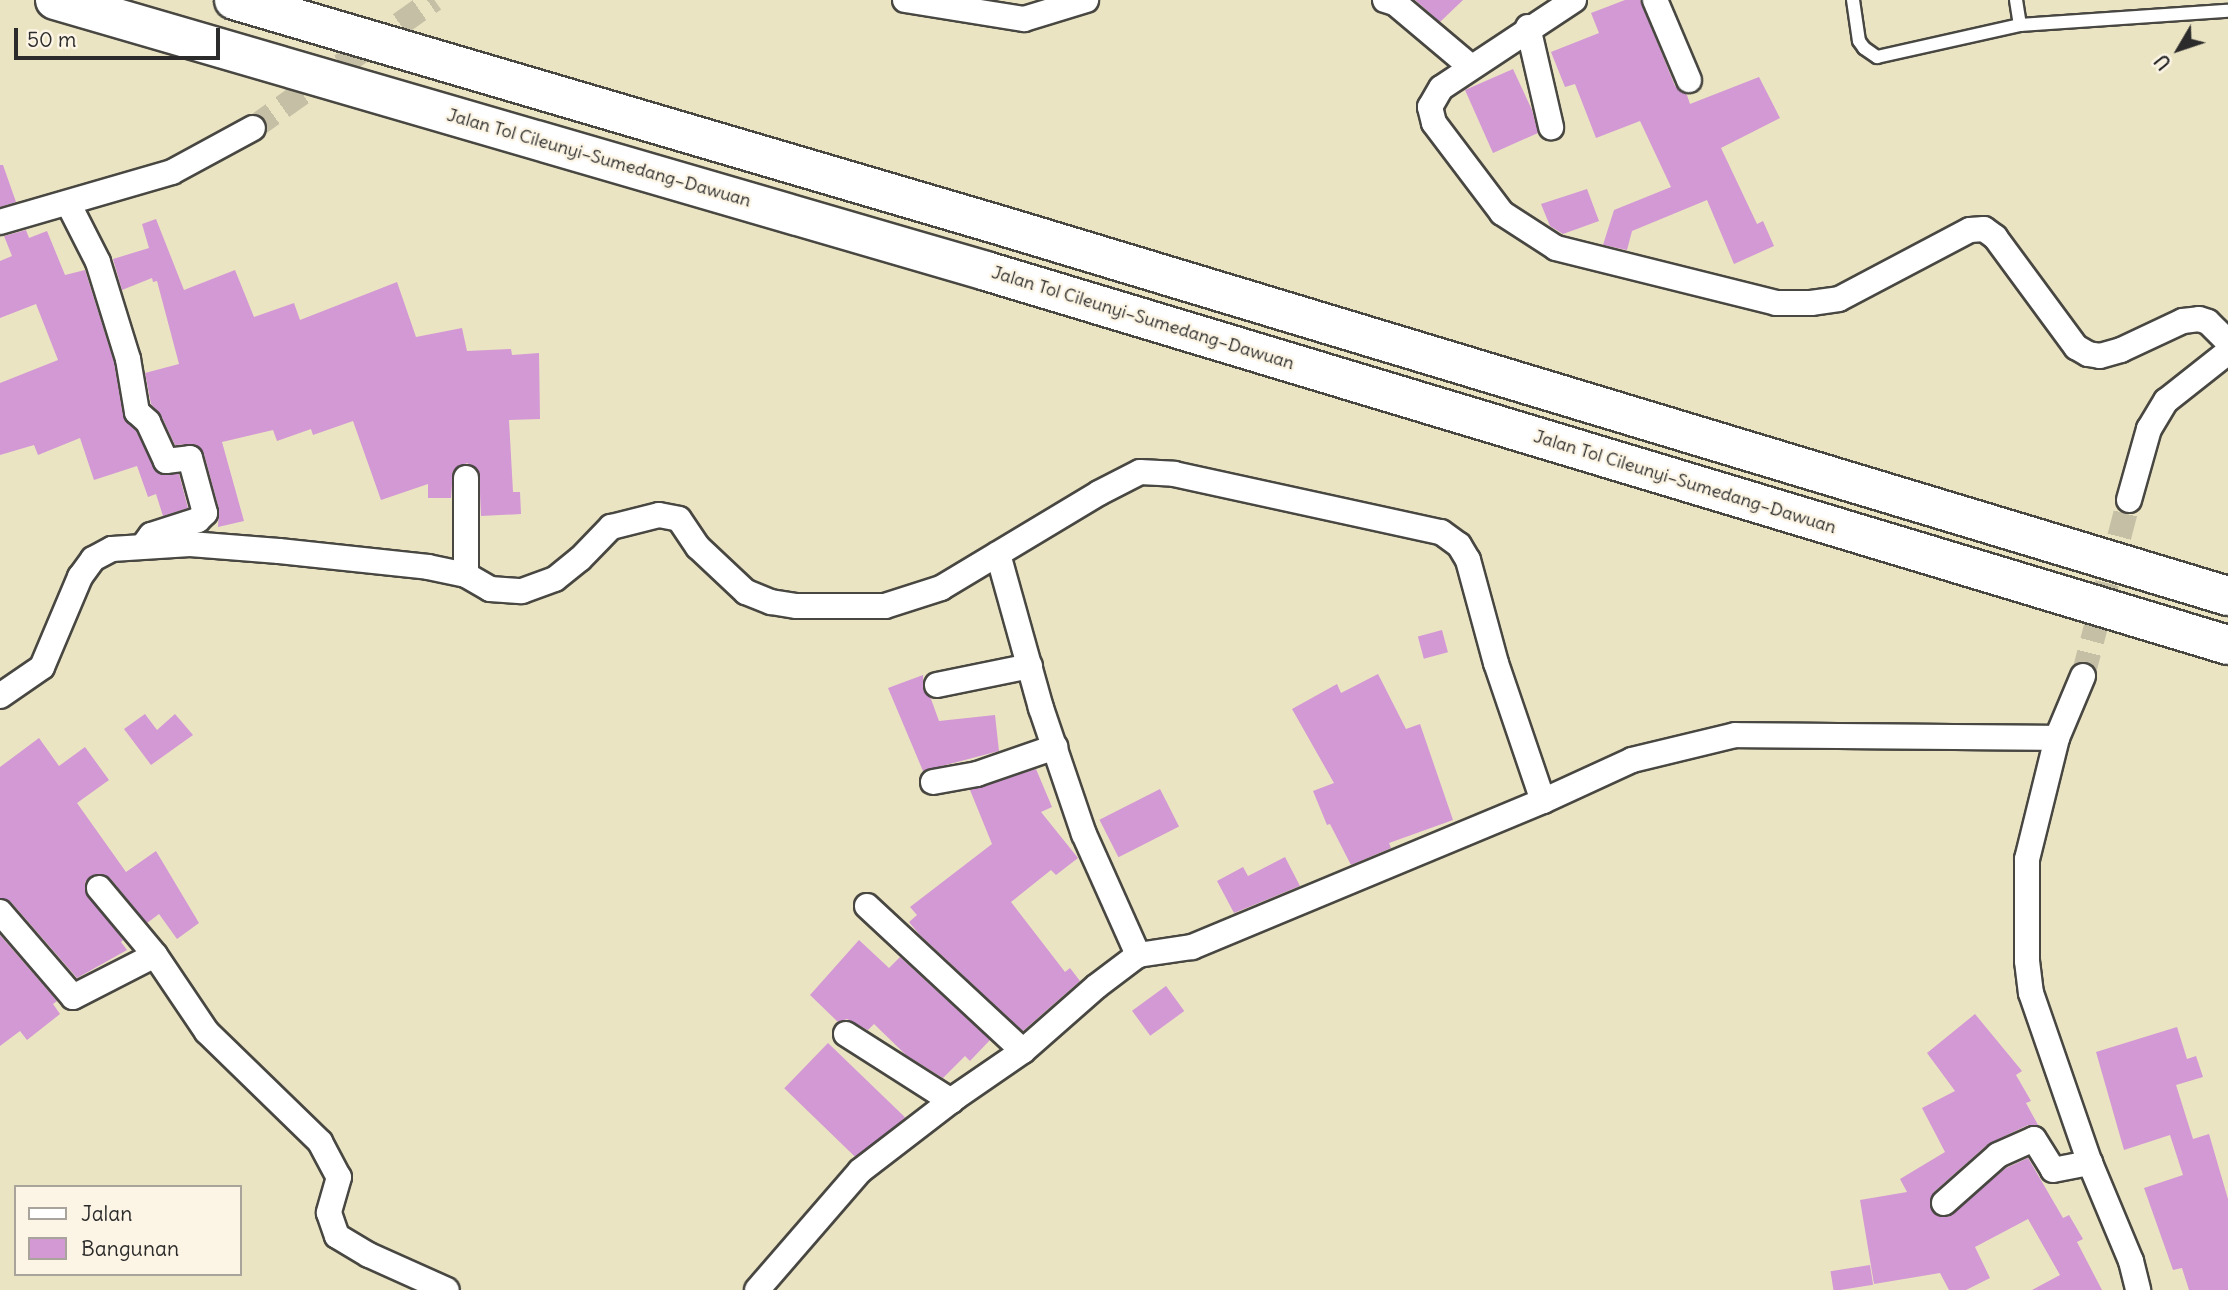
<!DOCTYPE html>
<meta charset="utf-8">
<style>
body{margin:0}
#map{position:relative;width:2228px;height:1290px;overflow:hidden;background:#ebe4c3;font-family:Delius,sans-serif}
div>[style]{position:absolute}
.building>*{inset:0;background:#d299d4;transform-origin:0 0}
.street-tunnel>*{height:24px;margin-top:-12px;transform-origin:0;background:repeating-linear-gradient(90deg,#c5bfa5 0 24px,transparent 0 36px)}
.roads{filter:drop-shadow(2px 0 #484742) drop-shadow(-2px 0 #484742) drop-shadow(0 2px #484742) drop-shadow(0 -2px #484742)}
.lane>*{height:12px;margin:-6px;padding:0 6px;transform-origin:6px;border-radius:6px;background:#fff}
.street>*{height:24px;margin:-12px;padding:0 12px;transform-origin:12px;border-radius:12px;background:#fff}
.highway>*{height:38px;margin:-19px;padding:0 19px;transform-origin:19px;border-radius:19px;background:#fff}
span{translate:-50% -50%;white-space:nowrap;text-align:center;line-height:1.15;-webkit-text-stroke:5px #fcf5e5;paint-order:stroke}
.street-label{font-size:18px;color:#2b2b2b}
.legend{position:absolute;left:14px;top:1185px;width:228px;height:91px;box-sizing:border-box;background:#fcf5e5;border:2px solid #a8a49b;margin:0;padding:9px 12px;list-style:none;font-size:21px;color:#2b2b2b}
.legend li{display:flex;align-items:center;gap:14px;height:35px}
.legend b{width:35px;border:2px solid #a8a49b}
.north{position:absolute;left:2144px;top:14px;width:70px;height:70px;-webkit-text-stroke:5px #fcf5e5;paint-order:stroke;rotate:231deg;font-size:19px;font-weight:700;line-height:28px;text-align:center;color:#2b2b2b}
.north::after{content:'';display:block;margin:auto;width:24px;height:32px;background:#2b2b2b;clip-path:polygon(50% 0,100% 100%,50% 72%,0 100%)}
.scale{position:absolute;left:14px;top:28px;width:206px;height:32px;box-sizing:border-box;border:4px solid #2b2b2b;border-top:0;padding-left:9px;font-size:21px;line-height:24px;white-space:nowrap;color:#2b2b2b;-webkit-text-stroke:5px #fcf5e5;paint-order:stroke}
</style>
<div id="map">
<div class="building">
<i style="clip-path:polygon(1415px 0,1463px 0,1440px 22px)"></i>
<i style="clip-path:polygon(1625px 0,1640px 0,1675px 86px,1687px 95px,1690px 104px,1759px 77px,1780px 118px,1721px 148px,1757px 224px,1763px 221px,1774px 246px,1734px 264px,1707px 200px,1632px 231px,1627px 250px,1603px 245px,1614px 210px,1671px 187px,1640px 121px,1596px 138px,1575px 84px,1565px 87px,1551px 52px,1599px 33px,1591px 13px)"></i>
<i style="clip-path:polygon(1513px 69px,1532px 110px,1538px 133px,1493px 153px,1465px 90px)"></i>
<i style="clip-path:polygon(0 165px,3px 165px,16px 202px,0 207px)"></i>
<i style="clip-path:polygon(1587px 189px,1599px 221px,1563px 234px,1550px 226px,1541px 204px)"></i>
<i style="clip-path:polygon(156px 219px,184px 290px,235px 270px,254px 317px,294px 303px,300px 320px,397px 282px,416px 337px,462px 328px,467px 351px,511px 349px,512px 355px,539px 353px,540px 419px,509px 420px,513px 492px,520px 492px,521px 514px,481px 516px,479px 471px,467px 463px,453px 471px,451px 498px,428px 498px,428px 484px,381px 500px,353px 421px,313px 435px,311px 429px,277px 441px,273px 430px,222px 442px,244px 521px,218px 527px,219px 509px,204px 454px,195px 444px,175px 445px,161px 415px,151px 404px,145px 373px,179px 364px,157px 281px,153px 282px,152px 278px,122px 290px,113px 259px,149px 248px,142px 224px)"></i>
<i style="clip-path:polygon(26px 230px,29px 238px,47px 231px,65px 275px,85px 270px,114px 362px,123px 415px,136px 431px,158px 473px,179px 474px,188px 508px,163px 516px,156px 494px,148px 497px,137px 466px,94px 480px,80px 438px,38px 455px,34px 445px,0 455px,0 383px,58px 360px,36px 304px,0 318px,0 261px,12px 256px,4px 236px)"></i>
<i style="left:1442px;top:630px;width:23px;height:25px;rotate:75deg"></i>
<i style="clip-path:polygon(1378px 674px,1406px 729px,1420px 724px,1453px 820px,1389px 843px,1391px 848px,1351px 865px,1330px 824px,1327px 825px,1313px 791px,1334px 783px,1292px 709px,1337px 684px,1341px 693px)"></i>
<i style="clip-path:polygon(923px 675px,923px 689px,931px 699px,939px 721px,995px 715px,999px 751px,923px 771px,888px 688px)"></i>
<i style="clip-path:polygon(145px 714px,157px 730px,175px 714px,193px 735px,151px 765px,124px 729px)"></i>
<i style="clip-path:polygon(39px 738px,59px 766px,85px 747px,109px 780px,77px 803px,126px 872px,156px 851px,199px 923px,177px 939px,159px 914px,147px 923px,110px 878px,96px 874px,85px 882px,85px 891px,123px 940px,121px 942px,127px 950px,77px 978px,11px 902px,0 898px,0 767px)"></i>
<i style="clip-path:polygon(1036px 769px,1052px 807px,1041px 812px,1078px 858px,1056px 875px,1051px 870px,1011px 902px,1065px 972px,1070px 968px,1080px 981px,1023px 1031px,919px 934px,909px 922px,917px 915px,910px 907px,992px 844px,970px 790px)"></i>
<i style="left:1160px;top:789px;width:42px;height:68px;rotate:63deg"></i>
<i style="clip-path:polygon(1285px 857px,1300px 886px,1234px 913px,1217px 881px,1243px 867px,1248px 876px)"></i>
<i style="clip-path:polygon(0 935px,57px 1001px,53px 1004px,60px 1014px,27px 1040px,20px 1031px,0 1046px)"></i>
<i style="clip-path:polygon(859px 940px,889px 968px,900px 957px,990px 1040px,970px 1061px,965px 1056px,943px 1078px,906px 1055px,874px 1024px,868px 1030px,847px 1019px,838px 1022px,810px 995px)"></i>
<i style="left:1166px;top:986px;width:31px;height:42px;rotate:54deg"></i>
<i style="clip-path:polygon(1975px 1014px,2022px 1071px,2016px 1075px,2031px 1101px,2026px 1103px,2038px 1125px,2028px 1125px,1988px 1144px,1934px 1192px,1930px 1207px,1939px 1217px,1948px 1217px,2006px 1168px,2028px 1158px,2063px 1218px,2069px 1215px,2083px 1239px,2077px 1242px,2102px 1290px,2032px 1290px,2060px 1275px,2028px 1219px,1975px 1247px,1990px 1278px,1966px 1290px,1949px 1290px,1940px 1273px,1874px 1284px,1860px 1200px,1907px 1192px,1900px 1179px,1945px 1152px,1922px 1108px,1955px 1091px,1927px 1053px)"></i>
<i style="clip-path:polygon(2177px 1027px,2187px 1059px,2196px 1056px,2203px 1077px,2176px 1085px,2193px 1139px,2209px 1134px,2228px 1199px,2228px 1290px,2189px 1290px,2182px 1268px,2173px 1270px,2144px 1188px,2183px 1175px,2170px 1135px,2124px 1150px,2096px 1052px)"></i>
<i style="left:828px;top:1043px;width:107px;height:63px;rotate:44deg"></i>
<i style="left:1870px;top:1265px;width:20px;height:40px;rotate:81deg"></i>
</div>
<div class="street-tunnel">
<i style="left:253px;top:128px;width:222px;rotate:-35.3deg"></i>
<i style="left:2083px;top:676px;width:182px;rotate:-75.4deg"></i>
</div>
<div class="roads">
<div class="lane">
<i style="left:1853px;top:0;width:41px;rotate:81.7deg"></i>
<i style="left:1859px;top:41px;width:9px;rotate:54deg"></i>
<i style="left:1864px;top:48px;width:16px;rotate:35deg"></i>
<i style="left:1877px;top:57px;width:147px;rotate:-12.6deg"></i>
<i style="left:2020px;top:25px;width:208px;rotate:-3.9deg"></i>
<i style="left:2016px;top:0;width:25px;rotate:81deg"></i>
</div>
<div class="street">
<i style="left:905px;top:0;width:121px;rotate:9.1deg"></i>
<i style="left:1024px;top:19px;width:65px;rotate:-17deg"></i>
<i style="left:1385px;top:0;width:10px;rotate:17deg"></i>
<i style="left:1395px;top:3px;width:99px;rotate:40.1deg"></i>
<i style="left:1574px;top:0;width:159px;rotate:146.5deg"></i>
<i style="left:1441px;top:88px;width:22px;rotate:120deg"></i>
<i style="left:1430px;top:107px;width:16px;rotate:76deg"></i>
<i style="left:1434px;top:123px;width:113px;rotate:52.9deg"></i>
<i style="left:1502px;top:213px;width:64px;rotate:32.9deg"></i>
<i style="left:1556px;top:248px;width:227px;rotate:14deg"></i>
<i style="left:1776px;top:303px;width:35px"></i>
<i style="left:1811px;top:303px;width:28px;rotate:-8deg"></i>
<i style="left:1839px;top:299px;width:148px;rotate:-27.8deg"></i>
<i style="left:1970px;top:230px;width:14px;rotate:-4deg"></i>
<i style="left:1984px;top:229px;width:14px;rotate:36deg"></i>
<i style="left:1995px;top:237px;width:137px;rotate:53.6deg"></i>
<i style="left:2076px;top:347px;width:14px;rotate:30deg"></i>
<i style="left:2088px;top:354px;width:12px;rotate:9deg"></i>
<i style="left:2100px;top:356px;width:22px;rotate:-16deg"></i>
<i style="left:2121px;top:350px;width:68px;rotate:-25.1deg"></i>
<i style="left:2183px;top:321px;width:16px;rotate:-7deg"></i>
<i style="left:2199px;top:319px;width:9px;rotate:18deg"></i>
<i style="left:2208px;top:322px;width:28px;rotate:45deg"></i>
<i style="left:1655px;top:0;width:87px;rotate:67deg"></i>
<i style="left:1528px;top:27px;width:103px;rotate:77deg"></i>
<i style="left:68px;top:203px;width:66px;rotate:63deg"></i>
<i style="left:98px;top:262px;width:102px;rotate:72.8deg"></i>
<i style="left:128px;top:359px;width:54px;rotate:80.4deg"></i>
<i style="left:137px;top:412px;width:15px;rotate:42deg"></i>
<i style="left:148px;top:422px;width:43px;rotate:65.2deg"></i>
<i style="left:166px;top:461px;width:24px;rotate:-7deg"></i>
<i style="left:190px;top:458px;width:57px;rotate:74.7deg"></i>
<i style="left:205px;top:513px;width:10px;rotate:135deg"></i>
<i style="left:198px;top:520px;width:49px;rotate:162.3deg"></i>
<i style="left:151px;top:535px;width:14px;rotate:126deg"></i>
<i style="left:0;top:222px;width:179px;rotate:-16.2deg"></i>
<i style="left:172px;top:172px;width:92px;rotate:-28.5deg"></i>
<i style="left:2129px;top:500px;width:74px;rotate:-74.3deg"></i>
<i style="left:2149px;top:429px;width:33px;rotate:-59deg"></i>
<i style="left:2166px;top:401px;width:79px;rotate:-38.3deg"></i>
<i style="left:998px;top:554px;width:160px;rotate:74.4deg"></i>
<i style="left:1041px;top:708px;width:133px;rotate:71.2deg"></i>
<i style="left:1084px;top:834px;width:133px;rotate:65.9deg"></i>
<i style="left:466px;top:575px;width:97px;rotate:-90deg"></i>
<i style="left:2083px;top:676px;width:67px;rotate:112.8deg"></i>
<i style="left:2057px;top:738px;width:125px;rotate:103.9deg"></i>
<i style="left:2027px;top:859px;width:102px;rotate:90deg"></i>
<i style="left:2027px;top:961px;width:32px;rotate:83deg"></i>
<i style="left:2031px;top:993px;width:180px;rotate:70.9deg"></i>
<i style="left:2090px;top:1163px;width:106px;rotate:67.3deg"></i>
<i style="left:2131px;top:1261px;width:30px;rotate:76deg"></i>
<i style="left:937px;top:685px;width:95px;rotate:-11.5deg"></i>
<i style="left:0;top:696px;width:51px;rotate:-34.6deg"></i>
<i style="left:42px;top:667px;width:98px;rotate:-67.1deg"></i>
<i style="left:80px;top:577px;width:22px;rotate:-54deg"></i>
<i style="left:93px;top:559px;width:21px;rotate:-28deg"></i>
<i style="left:112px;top:549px;width:78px;rotate:-3.7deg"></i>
<i style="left:190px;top:544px;width:89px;rotate:4.5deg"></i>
<i style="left:279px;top:551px;width:150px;rotate:6.1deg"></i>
<i style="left:428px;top:567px;width:39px;rotate:12deg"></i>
<i style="left:466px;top:575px;width:28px;rotate:30deg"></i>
<i style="left:490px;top:589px;width:32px;rotate:4deg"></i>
<i style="left:522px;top:591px;width:35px;rotate:-20deg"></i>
<i style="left:555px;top:579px;width:32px;rotate:-39deg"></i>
<i style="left:580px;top:559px;width:45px;rotate:-45.9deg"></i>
<i style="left:611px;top:527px;width:49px;rotate:-14deg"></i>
<i style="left:659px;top:515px;width:20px;rotate:11deg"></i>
<i style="left:679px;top:519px;width:34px;rotate:56deg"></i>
<i style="left:698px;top:547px;width:66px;rotate:43.2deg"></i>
<i style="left:746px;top:592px;width:27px;rotate:22deg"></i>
<i style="left:771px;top:602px;width:26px;rotate:9deg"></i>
<i style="left:797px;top:606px;width:88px"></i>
<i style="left:885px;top:606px;width:59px;rotate:-17.8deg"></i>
<i style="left:941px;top:588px;width:184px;rotate:-31deg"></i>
<i style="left:1099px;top:493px;width:46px;rotate:-27.1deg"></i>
<i style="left:1140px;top:472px;width:34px;rotate:3deg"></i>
<i style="left:1174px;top:474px;width:273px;rotate:12.3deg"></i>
<i style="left:1441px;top:532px;width:22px;rotate:36deg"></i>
<i style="left:1459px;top:545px;width:17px;rotate:59deg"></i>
<i style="left:1468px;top:560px;width:107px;rotate:74.8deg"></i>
<i style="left:1496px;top:663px;width:146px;rotate:71.2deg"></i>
<i style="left:933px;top:782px;width:45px;rotate:-10.3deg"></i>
<i style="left:977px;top:774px;width:83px;rotate:-19.1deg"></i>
<i style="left:99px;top:888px;width:87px;rotate:50.1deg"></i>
<i style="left:155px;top:955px;width:93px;rotate:56deg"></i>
<i style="left:207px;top:1032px;width:158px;rotate:44.2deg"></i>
<i style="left:320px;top:1142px;width:40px;rotate:62deg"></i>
<i style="left:339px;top:1177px;width:37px;rotate:106deg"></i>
<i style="left:329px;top:1213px;width:24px;rotate:71deg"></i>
<i style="left:337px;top:1236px;width:37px;rotate:31deg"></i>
<i style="left:369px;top:1255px;width:85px;rotate:24.2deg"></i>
<i style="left:867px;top:906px;width:213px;rotate:42.9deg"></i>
<i style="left:0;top:912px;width:112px;rotate:49.3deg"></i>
<i style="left:73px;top:997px;width:92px;rotate:-27.1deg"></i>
<i style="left:846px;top:1034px;width:125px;rotate:32.5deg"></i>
<i style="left:1944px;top:1203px;width:72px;rotate:-41.6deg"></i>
<i style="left:1998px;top:1155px;width:39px;rotate:-24deg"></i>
<i style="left:2034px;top:1139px;width:36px;rotate:58deg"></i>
<i style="left:2053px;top:1170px;width:38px;rotate:-11deg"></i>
<i style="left:757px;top:1290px;width:157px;rotate:-49.1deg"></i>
<i style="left:860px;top:1171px;width:121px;rotate:-37.6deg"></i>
<i style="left:956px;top:1097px;width:81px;rotate:-34.5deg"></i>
<i style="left:1023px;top:1051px;width:98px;rotate:-41.3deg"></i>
<i style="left:1097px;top:986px;width:51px;rotate:-37.1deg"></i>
<i style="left:1138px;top:955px;width:55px;rotate:-8.4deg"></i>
<i style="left:1192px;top:947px;width:380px;rotate:-22.6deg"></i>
<i style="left:1543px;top:801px;width:98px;rotate:-24.7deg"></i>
<i style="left:1632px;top:760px;width:106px;rotate:-13.6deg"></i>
<i style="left:1735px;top:735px;width:322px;rotate:0.5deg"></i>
</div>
<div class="highway">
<i style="left:55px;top:0;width:970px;rotate:16.23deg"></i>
<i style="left:986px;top:271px;width:1297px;rotate:16.76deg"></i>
<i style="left:234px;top:0;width:797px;rotate:16.39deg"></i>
<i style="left:999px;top:225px;width:1284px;rotate:16.8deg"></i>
</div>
</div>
<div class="street-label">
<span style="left:599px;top:158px;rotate:16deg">Jalan Tol Cileunyi–Sumedang–Dawuan</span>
<span style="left:1143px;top:318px;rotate:17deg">Jalan Tol Cileunyi–Sumedang–Dawuan</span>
<span style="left:1685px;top:482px;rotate:17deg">Jalan Tol Cileunyi–Sumedang–Dawuan</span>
</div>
<ul class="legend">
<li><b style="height:9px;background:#fff"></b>Jalan</li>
<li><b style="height:19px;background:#d299d4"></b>Bangunan</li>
</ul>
<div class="north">U</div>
<div class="scale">50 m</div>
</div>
